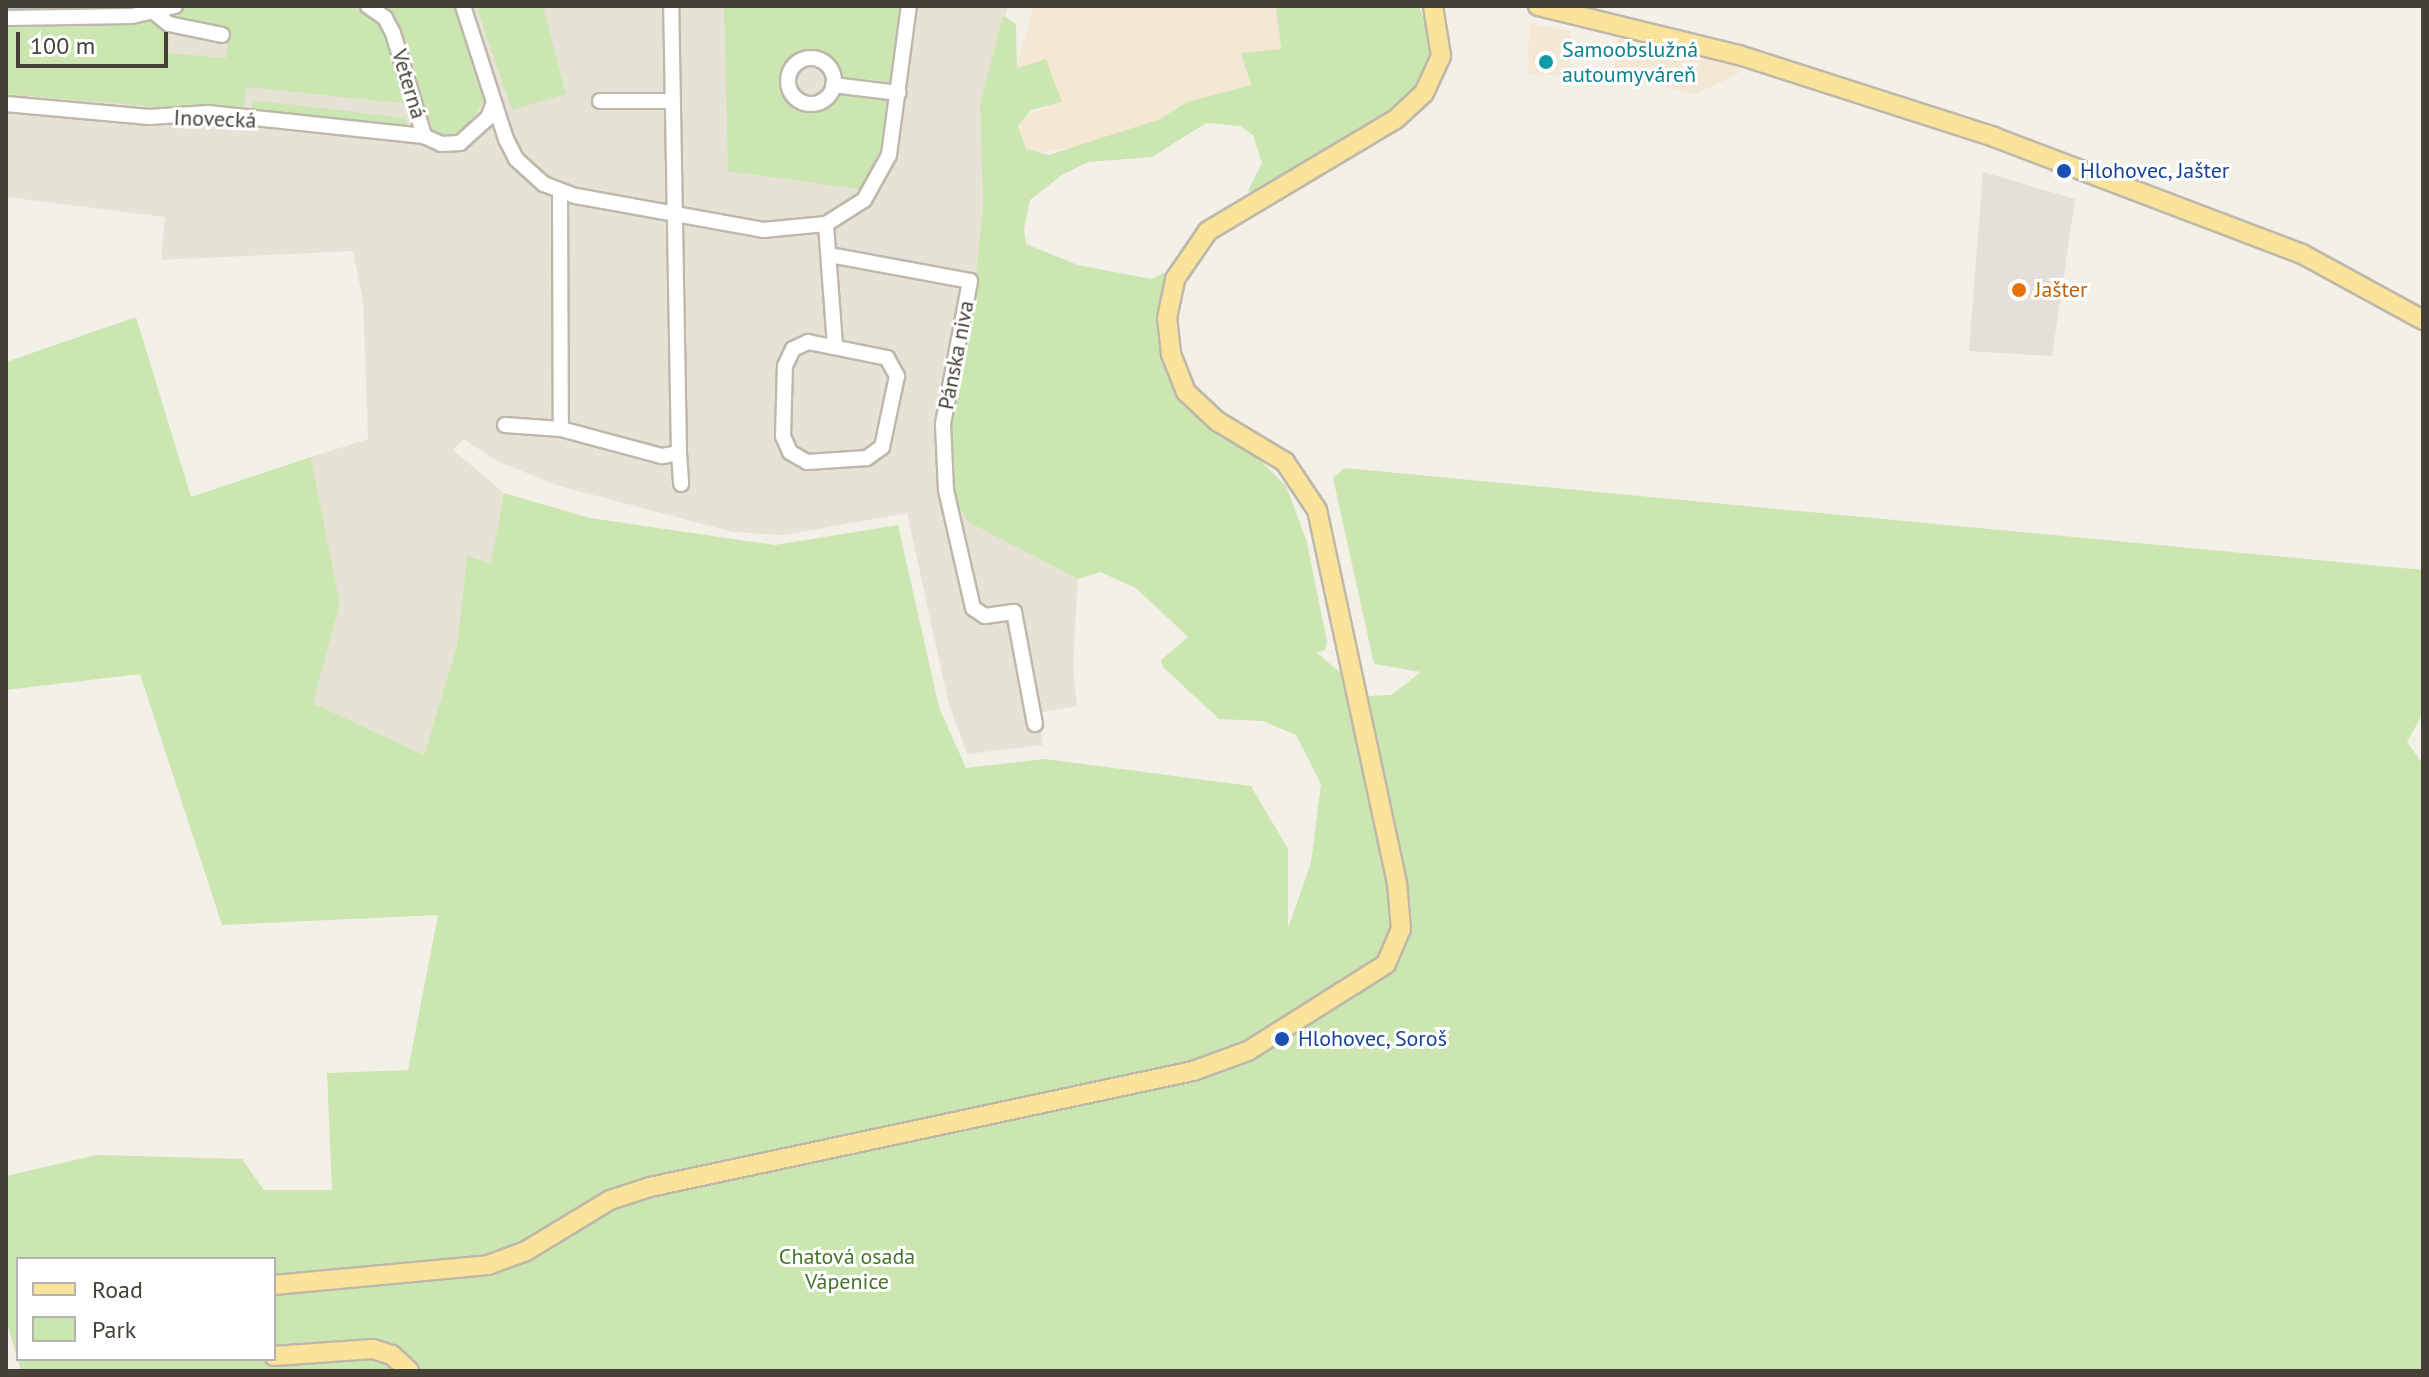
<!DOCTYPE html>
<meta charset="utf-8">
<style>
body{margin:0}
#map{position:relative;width:2429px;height:1377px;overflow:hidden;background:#f3f0e8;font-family:"PT Sans",sans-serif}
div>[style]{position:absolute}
.residential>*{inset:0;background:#e7e2d6}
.commercial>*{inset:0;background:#f4e8d4}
.industrial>*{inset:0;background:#e3dfd9}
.green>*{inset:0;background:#cce6b2}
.parking>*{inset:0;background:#e2e0dc;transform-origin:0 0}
.canal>*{height:11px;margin:-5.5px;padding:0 5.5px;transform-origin:5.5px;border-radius:5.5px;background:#a7cded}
.roads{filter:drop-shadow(2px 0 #beb8ab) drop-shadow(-2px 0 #beb8ab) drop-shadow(0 2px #beb8ab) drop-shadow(0 -2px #beb8ab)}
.minor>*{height:14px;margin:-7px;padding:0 7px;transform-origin:7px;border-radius:7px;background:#fff}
.minor>.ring{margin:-7px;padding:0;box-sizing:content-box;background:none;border:14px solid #fff;border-radius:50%}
.major>*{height:18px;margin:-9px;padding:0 9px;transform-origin:9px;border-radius:9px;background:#fae39a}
.dots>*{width:22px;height:22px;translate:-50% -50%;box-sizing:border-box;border:4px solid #fff;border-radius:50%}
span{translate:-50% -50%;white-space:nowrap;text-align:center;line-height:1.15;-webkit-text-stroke:6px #fff;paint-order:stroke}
.culture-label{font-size:22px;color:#0d838f}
.left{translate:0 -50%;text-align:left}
.street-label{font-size:22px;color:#464137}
.transit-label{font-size:22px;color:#164399}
.food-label{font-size:22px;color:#c56008}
.park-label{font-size:22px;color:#45762c}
.frame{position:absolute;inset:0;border:8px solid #464137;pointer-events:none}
.legend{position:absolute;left:16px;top:1257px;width:260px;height:104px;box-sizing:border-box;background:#fff;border:2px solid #b5b3af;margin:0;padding:10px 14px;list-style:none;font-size:24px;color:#464137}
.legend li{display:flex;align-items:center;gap:16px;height:40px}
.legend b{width:40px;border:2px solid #b5b3af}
.scale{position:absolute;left:16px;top:32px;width:152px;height:36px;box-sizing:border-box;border:4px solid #464137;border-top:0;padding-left:10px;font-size:24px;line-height:28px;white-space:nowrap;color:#464137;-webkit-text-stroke:6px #fff;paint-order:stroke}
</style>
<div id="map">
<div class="residential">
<i style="clip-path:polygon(6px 6px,1008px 6px,980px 105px,983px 206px,974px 292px,968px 522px,1078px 579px,1073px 667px,1077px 706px,1038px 713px,1043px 745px,967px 754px,948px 701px,907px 513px,784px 535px,733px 532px,559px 486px,499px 462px,463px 439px,453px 450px,504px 493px,491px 564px,467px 557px,457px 645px,424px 755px,313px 703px,340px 604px,311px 457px,368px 439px,363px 301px,353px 251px,161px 260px,165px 217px,6px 197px)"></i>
</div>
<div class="commercial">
<i style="clip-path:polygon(1034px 6px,1276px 6px,1281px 49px,1251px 85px,1187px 102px,1160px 119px,1075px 147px,1036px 153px,1026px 150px,1018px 136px,1022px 117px,1062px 101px,1046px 59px,1016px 68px)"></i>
<i style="clip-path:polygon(1529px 23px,1571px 31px,1570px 76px,1528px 74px)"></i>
<i style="clip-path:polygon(1641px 32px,1745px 64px,1738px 74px,1696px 94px,1614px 75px,1617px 36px)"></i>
</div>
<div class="industrial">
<i style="clip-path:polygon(1983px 172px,2075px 199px,2052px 356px,1969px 351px)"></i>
</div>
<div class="green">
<i style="clip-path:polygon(183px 6px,350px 6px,363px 11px,381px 23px,388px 37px,408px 104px,247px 87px,242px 114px,6px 94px,6px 26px,151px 19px,169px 34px,168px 53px,226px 58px,228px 30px,176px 19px)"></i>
<i style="clip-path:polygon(381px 6px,455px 6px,487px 96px,468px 126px,457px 134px,435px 136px,400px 31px)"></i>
<i style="clip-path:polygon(476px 6px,543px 6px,566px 94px,512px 110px)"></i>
<i style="clip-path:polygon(724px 6px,901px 6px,892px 82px,842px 77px,827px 55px,803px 50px,788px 60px,781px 80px,781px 96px,796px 109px,812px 113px,829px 107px,840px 93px,890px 99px,882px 153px,864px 190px,728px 171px)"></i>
<i style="clip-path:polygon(evenodd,1276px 6px,1419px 6px,1432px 41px,1430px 62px,1419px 87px,1403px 105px,1256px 193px,1248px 191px,1262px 163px,1253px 135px,1240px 126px,1206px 123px,1152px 157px,1088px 162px,1062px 175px,1030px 200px,1024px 229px,1026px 244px,1078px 265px,1151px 279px,1168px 271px,1157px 320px,1171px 384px,1204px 423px,1260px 460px,1286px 486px,1306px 539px,1327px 641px,1325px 650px,1317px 653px,1368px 696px,1391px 695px,1421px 672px,1374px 664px,1333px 478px,1345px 468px,2423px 570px,2423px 713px,2407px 742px,2423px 764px,2423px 1371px,21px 1371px,6px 1319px,6px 1176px,97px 1155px,242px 1159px,264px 1190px,332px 1190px,327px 1073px,408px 1070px,438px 915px,222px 925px,140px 674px,6px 690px,6px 362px,136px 317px,191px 497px,311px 457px,340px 604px,313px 703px,424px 755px,457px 645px,467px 556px,491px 563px,504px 493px,590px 518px,775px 545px,898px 525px,939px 707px,966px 768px,1045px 759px,1251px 786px,1288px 849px,1288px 928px,1311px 863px,1321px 784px,1296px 735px,1263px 721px,1219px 719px,1163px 667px,1161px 660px,1188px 637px,1136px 588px,1100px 572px,1078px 579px,968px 522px,950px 491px,947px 408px,974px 292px,983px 206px,980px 105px,1003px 15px,1016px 24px,1017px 68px,1046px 59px,1062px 102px,1031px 110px,1018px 126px,1026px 149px,1049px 155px,1160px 119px,1187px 102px,1251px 85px,1241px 53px,1281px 49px,1276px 6px,18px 1259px,274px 1259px,274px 1359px,18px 1359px,18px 1259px)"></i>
<i style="clip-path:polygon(253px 100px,404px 118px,411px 128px,251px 114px)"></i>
</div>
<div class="parking">
<i style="left:836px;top:244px;width:81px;height:7px;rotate:11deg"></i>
</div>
<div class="canal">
<i style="left:6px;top:9px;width:61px;rotate:-2.8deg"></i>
</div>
<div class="roads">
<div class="minor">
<i style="left:368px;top:6px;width:21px;rotate:35deg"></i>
<i style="left:385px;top:18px;width:17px;rotate:62deg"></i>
<i style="left:393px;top:33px;width:108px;rotate:73.2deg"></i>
<i style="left:424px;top:136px;width:19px;rotate:25deg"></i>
<i style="left:441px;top:144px;width:19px;rotate:-3deg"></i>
<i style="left:460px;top:143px;width:38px;rotate:-42deg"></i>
<i style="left:488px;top:118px;width:17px;rotate:-69deg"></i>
<i style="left:463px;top:6px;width:140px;rotate:72.1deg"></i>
<i style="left:506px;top:139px;width:22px;rotate:63deg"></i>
<i style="left:516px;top:159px;width:38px;rotate:42deg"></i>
<i style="left:544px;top:184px;width:34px;rotate:21deg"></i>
<i style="left:576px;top:196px;width:190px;rotate:10.3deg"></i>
<i style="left:763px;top:230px;width:63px;rotate:-5.4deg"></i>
<i style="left:154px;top:12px;width:19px;rotate:39deg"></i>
<i style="left:169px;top:24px;width:54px;rotate:11.7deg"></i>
<i style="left:6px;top:18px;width:126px;rotate:-0.9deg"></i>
<i style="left:132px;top:16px;width:44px;rotate:-13.1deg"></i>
<i class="ring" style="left:788px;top:58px;width:32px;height:32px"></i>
<i style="left:833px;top:85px;width:66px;rotate:6.9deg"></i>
<i style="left:600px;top:101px;width:72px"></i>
<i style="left:6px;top:104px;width:144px;rotate:5.2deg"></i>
<i style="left:149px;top:117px;width:59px;rotate:-3.9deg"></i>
<i style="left:208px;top:113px;width:217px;rotate:6.1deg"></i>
<i style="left:560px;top:192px;width:237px;rotate:89.8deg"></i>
<i style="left:561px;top:429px;width:105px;rotate:15deg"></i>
<i style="left:662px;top:456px;width:17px;rotate:-10deg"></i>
<i style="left:679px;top:453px;width:447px;rotate:-91deg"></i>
<i style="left:829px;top:255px;width:143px;rotate:10.4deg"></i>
<i style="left:970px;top:281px;width:146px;rotate:100.7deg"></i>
<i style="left:943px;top:424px;width:66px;rotate:87.4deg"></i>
<i style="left:946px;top:490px;width:121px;rotate:77.1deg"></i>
<i style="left:973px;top:608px;width:14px;rotate:34deg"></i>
<i style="left:985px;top:616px;width:29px;rotate:-8deg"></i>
<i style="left:1014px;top:612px;width:114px;rotate:79.4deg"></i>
<i style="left:808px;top:342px;width:81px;rotate:11.4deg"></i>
<i style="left:887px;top:358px;width:21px;rotate:61deg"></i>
<i style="left:897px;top:376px;width:73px;rotate:101.9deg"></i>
<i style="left:882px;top:447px;width:19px;rotate:144deg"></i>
<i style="left:867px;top:458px;width:60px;rotate:176.2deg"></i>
<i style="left:807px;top:462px;width:20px;rotate:-150deg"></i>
<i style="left:790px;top:452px;width:17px;rotate:-114deg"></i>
<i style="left:783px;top:436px;width:70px;rotate:-88.4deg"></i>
<i style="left:785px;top:366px;width:19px;rotate:-65deg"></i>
<i style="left:793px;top:349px;width:17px;rotate:-25deg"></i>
<i style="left:835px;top:345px;width:121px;rotate:-94.3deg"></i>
<i style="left:826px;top:224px;width:45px;rotate:-32.3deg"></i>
<i style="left:864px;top:200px;width:51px;rotate:-60.9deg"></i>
<i style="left:889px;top:155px;width:150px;rotate:-82.4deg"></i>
<i style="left:505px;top:425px;width:56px;rotate:4.1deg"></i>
<i style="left:679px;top:453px;width:31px;rotate:86deg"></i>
</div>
<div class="major">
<i style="left:1538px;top:6px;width:207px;rotate:13.7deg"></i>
<i style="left:1739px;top:55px;width:268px;rotate:17.8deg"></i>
<i style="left:1994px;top:137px;width:329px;rotate:20.8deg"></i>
<i style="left:2302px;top:254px;width:138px;rotate:28.6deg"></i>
<i style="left:274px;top:1285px;width:215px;rotate:-5.3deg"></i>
<i style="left:488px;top:1265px;width:40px;rotate:-20.2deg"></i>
<i style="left:526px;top:1251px;width:98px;rotate:-31.3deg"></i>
<i style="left:610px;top:1200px;width:42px;rotate:-18deg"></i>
<i style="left:650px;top:1187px;width:555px;rotate:-12.06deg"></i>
<i style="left:1193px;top:1071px;width:59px;rotate:-20deg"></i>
<i style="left:1248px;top:1051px;width:163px;rotate:-32.2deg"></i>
<i style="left:1386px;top:964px;width:38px;rotate:-67deg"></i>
<i style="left:1401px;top:929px;width:46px;rotate:-95deg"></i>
<i style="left:1397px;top:883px;width:381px;rotate:-102.1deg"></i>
<i style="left:1317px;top:510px;width:58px;rotate:-123.7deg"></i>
<i style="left:1285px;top:462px;width:79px;rotate:-148.9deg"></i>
<i style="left:1217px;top:421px;width:42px;rotate:-136.9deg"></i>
<i style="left:1186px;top:392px;width:41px;rotate:-111.5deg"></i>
<i style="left:1171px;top:354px;width:36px;rotate:-96deg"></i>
<i style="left:1167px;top:318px;width:40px;rotate:-78deg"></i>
<i style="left:1175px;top:279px;width:58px;rotate:-55.5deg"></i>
<i style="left:1208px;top:231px;width:219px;rotate:-30.8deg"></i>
<i style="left:1396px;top:119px;width:38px;rotate:-43deg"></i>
<i style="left:1424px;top:93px;width:41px;rotate:-65.3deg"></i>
<i style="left:1441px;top:56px;width:51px;rotate:-99.1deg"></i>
<i style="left:274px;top:1356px;width:99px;rotate:-4deg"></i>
<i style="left:373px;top:1349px;width:20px;rotate:18deg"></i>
<i style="left:392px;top:1355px;width:23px;rotate:43deg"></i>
</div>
</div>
<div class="dots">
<i style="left:1546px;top:62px;background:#0f9aa8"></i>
<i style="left:2064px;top:171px;background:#1a4fb4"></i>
<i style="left:2019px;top:290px;background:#e8710a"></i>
<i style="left:1282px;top:1039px;background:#1a4fb4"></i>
</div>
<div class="culture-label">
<span class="left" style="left:1562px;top:62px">Samoobslužná<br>autoumyváreň</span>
</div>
<div class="street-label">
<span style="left:409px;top:84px;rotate:73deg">Veterná</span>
<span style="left:215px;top:119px;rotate:2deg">Inovecká</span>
<span style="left:956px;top:355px;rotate:-79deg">Pánska niva</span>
</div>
<div class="transit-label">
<span class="left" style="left:2080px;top:171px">Hlohovec, Jašter</span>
<span class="left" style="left:1298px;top:1039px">Hlohovec, Soroš</span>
</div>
<div class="food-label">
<span class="left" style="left:2035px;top:290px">Jašter</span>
</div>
<div class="park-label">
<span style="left:847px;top:1269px">Chatová osada<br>Vápenice</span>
</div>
<div class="frame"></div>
<ul class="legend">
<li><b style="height:10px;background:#fae39a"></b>Road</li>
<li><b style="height:22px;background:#cce6b2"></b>Park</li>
</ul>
<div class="scale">100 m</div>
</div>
